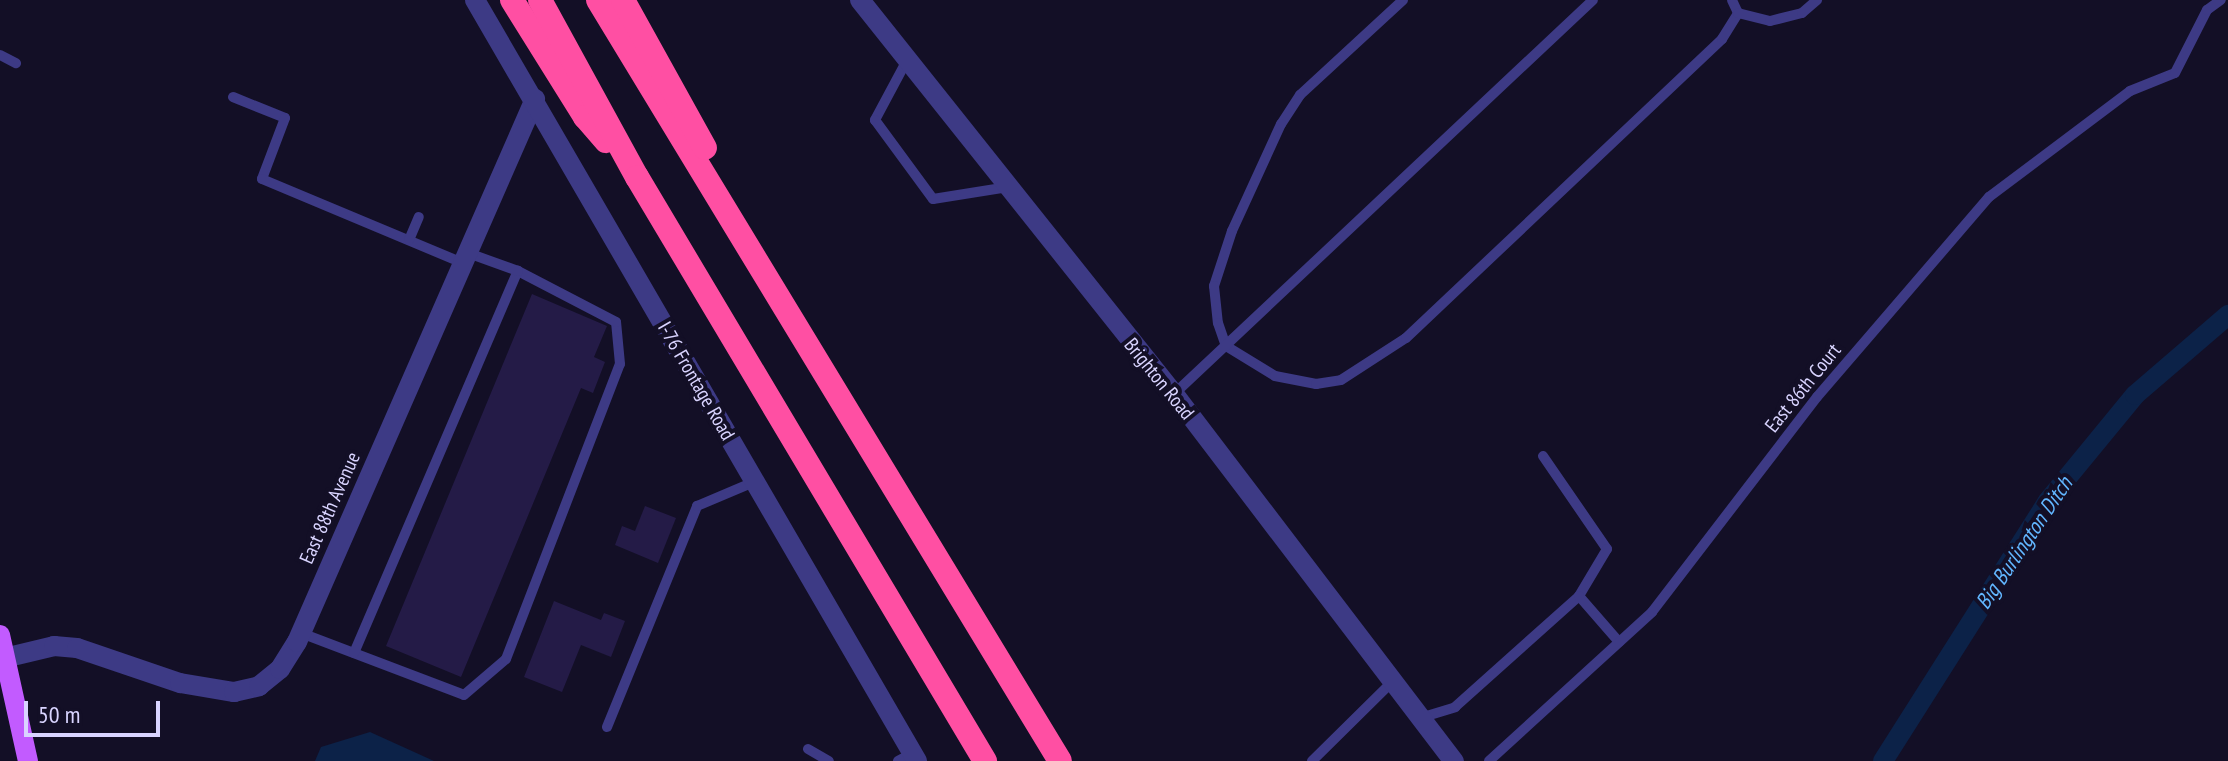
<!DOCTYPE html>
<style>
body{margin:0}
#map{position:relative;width:2228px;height:761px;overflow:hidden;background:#130f26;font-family:"PT Sans Narrow",sans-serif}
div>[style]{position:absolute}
.water>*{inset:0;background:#0c2248}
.canal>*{height:20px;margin:-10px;padding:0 10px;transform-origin:10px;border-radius:10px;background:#0c2248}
.building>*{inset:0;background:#241b47}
.service>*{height:10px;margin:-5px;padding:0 5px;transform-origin:5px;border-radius:5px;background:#3d3a85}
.minor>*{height:20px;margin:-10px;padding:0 10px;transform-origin:10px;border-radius:10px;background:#3d3a85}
.tertiary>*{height:20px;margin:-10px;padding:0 10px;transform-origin:10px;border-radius:10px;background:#3d3a85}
.primary>*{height:20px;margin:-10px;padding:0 10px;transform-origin:10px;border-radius:10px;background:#c25bff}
.motorway>*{height:24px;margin:-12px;padding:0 12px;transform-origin:12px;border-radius:12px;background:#ff4fa3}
span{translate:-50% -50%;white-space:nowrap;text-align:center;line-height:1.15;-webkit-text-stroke:8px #130f26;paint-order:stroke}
.street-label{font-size:20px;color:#d9d4ff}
.water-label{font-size:22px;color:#62b6ff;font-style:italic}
.scale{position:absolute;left:24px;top:701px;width:136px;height:36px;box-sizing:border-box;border:4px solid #d9d4ff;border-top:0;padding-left:10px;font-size:24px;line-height:28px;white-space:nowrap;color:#d9d4ff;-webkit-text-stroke:6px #130f26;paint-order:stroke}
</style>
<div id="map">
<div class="water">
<i style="clip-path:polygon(370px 732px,434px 761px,315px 761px,321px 747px)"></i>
</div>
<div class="canal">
<i style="left:1883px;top:761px;width:308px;rotate:-57.6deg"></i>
<i style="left:2048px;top:501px;width:137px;rotate:-50.6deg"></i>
<i style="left:2135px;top:395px;width:123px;rotate:-40.7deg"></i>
</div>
<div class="building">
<i style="clip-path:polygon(532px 294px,607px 326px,594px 357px,605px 362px,593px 393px,581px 388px,461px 677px,386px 646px)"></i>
<i style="clip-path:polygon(645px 506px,676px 518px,658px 563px,615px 545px,622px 526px,635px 531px)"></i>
<i style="clip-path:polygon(554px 601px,601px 620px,604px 613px,625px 621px,611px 657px,581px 645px,562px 692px,524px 677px)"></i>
</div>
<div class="service">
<i style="left:1403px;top:0;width:140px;rotate:137.3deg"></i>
<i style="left:1300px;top:95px;width:35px;rotate:123deg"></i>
<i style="left:1281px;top:124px;width:118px;rotate:114.6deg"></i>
<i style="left:1232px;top:231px;width:58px;rotate:108.1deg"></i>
<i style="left:1214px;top:286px;width:37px;rotate:84deg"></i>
<i style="left:1218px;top:323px;width:24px;rotate:71deg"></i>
<i style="left:1226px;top:346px;width:57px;rotate:31.5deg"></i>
<i style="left:1275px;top:376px;width:42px;rotate:11deg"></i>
<i style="left:1316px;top:384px;width:25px;rotate:-9deg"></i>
<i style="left:1341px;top:380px;width:77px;rotate:-32.9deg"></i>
<i style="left:1406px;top:338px;width:435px;rotate:-43.4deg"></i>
<i style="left:1722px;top:39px;width:31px;rotate:-58deg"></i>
<i style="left:1738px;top:13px;width:14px;rotate:-115deg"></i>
<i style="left:1738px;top:13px;width:33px;rotate:14deg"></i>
<i style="left:1770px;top:21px;width:33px;rotate:-14deg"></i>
<i style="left:1802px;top:13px;width:20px;rotate:-41deg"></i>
<i style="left:0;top:55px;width:18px;rotate:27deg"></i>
<i style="left:906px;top:62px;width:66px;rotate:118.1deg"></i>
<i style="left:875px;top:120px;width:98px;rotate:53.7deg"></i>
<i style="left:933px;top:199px;width:76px;rotate:-9.1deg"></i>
<i style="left:233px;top:97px;width:56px;rotate:22deg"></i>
<i style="left:285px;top:118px;width:65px;rotate:110.7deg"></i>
<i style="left:262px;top:179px;width:218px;rotate:22.7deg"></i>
<i style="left:409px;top:240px;width:25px;rotate:-67deg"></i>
<i style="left:1174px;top:394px;width:575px;rotate:-43.24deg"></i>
<i style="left:1543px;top:456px;width:113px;rotate:55.5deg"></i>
<i style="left:1607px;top:549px;width:55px;rotate:120.8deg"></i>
<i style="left:301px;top:633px;width:174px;rotate:20.8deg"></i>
<i style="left:464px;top:695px;width:55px;rotate:-40.6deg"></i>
<i style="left:506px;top:659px;width:316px;rotate:-68.9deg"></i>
<i style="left:620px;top:364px;width:42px;rotate:-95.4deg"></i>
<i style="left:616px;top:322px;width:110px;rotate:-152.5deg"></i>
<i style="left:354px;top:653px;width:416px;rotate:-66.8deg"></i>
<i style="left:518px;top:271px;width:53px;rotate:-160.2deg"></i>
<i style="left:1420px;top:718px;width:37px;rotate:-17deg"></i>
<i style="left:1455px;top:707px;width:166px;rotate:-41.8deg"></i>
<i style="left:1579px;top:596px;width:61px;rotate:49deg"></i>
<i style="left:607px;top:727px;width:239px;rotate:-67.8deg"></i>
<i style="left:697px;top:506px;width:62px;rotate:-22.8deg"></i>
<i style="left:808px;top:749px;width:24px;rotate:30deg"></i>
<i style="left:898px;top:761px;width:17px;rotate:-28deg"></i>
<i style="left:1312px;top:761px;width:111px;rotate:-44.6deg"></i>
<i style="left:1489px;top:761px;width:221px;rotate:-42.4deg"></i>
<i style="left:1652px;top:612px;width:271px;rotate:-52.5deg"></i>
<i style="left:1817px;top:397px;width:264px;rotate:-49.3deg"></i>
<i style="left:1989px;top:197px;width:176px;rotate:-36.9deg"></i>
<i style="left:2130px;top:91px;width:48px;rotate:-21.8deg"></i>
<i style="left:2175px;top:73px;width:71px;rotate:-63.1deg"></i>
<i style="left:2207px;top:10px;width:17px;rotate:-36deg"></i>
</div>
<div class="minor">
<i style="left:0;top:659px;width:56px;rotate:-13.5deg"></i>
<i style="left:54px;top:646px;width:23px;rotate:5deg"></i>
<i style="left:77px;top:648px;width:109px;rotate:18.8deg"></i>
<i style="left:180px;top:683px;width:55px;rotate:9.5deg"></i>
<i style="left:234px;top:692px;width:26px;rotate:-13deg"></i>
<i style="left:259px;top:686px;width:27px;rotate:-39deg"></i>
<i style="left:280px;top:669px;width:32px;rotate:-58deg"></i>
<i style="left:297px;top:642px;width:593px;rotate:-66.33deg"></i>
</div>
<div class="tertiary">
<i style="left:475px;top:0;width:880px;rotate:59.85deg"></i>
<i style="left:860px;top:0;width:504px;rotate:51.45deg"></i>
<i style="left:1174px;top:394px;width:462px;rotate:52.7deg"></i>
</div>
<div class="primary">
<i style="left:0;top:635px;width:129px;rotate:77.5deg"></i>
</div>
<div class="motorway">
<i style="left:512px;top:0;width:138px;rotate:58deg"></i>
<i style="left:585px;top:117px;width:32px;rotate:49deg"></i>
<i style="left:540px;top:0;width:202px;rotate:61.3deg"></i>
<i style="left:637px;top:177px;width:680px;rotate:59.21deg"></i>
<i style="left:598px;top:0;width:890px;rotate:58.74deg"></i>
<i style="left:623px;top:0;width:169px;rotate:61deg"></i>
</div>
<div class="street-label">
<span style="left:1159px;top:379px;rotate:51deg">Brighton Road</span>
<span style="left:696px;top:381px;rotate:60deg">I-76 Frontage Road</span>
<span style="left:1803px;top:388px;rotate:-51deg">East 86th Court</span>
<span style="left:330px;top:508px;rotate:-66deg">East 88th Avenue</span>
</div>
<div class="water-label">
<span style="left:2024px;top:543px;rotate:-56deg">Big Burlington Ditch</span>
</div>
<div class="scale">50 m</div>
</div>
